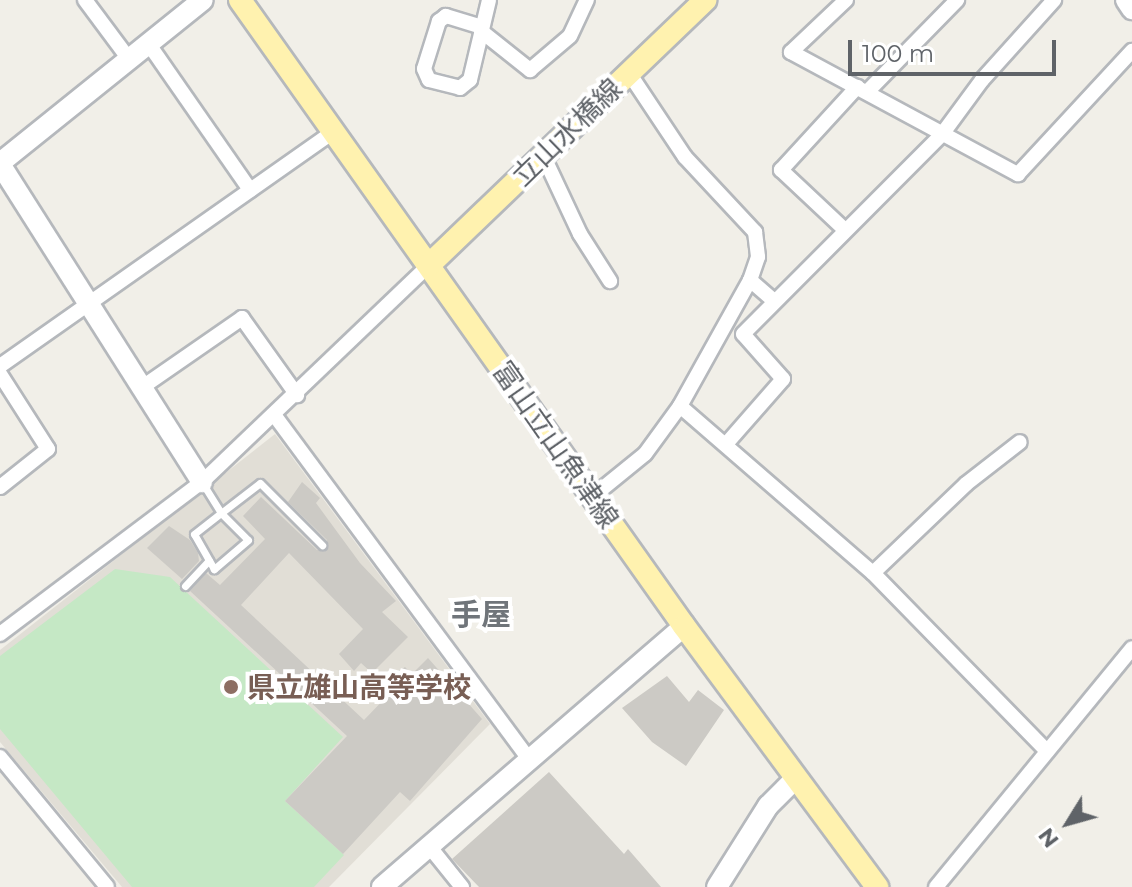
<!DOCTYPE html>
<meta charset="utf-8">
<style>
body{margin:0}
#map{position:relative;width:1132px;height:887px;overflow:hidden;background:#f1efe8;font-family:Montserrat,"Noto Sans JP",sans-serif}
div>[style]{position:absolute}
.education>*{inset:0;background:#e1ded6}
.green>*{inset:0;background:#c5e8c5}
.building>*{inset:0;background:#cccac5}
.roads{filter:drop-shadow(2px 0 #b5b8bc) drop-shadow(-2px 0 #b5b8bc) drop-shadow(0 2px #b5b8bc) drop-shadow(0 -2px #b5b8bc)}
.lane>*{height:7px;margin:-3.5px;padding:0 3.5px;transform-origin:3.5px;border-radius:3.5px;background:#fff}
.street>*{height:14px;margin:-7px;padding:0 7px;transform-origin:7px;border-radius:7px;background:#fff}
.secondary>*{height:20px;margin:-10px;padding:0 10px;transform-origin:10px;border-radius:10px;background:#fff}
.primary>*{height:22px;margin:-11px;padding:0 11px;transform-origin:11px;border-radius:11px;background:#fff2af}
.dots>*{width:22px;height:22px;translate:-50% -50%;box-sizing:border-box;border:4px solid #fff;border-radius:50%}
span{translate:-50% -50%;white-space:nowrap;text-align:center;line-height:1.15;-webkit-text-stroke:8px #fff;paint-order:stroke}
.street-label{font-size:28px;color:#5f6368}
.education-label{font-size:28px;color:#785e54;font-weight:700}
.left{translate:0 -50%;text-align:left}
.neighbourhood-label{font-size:30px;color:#70757a;font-weight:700}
.north{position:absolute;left:1028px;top:783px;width:80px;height:80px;-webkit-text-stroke:6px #fff;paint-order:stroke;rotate:233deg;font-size:22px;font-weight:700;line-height:32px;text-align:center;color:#5f6368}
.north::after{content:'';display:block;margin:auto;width:28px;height:36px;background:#5f6368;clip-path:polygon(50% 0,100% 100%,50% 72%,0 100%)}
.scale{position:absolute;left:848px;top:40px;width:208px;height:36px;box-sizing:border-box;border:4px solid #5f6368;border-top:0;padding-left:10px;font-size:24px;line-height:28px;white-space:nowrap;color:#5f6368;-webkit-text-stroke:6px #fff;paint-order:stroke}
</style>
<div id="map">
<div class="education">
<i style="clip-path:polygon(275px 434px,490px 724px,329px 887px,122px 887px,0 742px,0 650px)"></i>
</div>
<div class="green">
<i style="clip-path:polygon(115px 569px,170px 577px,343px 737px,285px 801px,344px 855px,314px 887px,132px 887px,0 729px,0 656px)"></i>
</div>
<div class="building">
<i style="clip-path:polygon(302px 482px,320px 498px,316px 503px,360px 563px,396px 601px,382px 612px,408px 637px,372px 673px,361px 663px,354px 671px,339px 654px,363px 629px,289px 553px,241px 605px,364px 720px,391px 692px,382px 683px,405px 667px,412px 674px,428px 658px,482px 719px,410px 801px,400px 792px,343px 854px,285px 801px,347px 736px,190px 591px,206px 573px,220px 585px,265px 539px,243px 516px,261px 497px,317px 550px,326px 550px,327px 540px,288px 502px)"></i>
<i style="clip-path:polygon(169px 526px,190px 540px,198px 553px,199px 561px,182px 579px,147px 548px)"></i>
<i style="clip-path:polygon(667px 676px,689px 702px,698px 690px,724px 710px,686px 766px,652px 742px,622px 708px)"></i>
<i style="clip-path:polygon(549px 772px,624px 854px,628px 849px,661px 887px,479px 887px,452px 859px)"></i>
</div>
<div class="roads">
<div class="lane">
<i style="left:203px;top:484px;width:34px;rotate:58deg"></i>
<i style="left:221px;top:513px;width:38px;rotate:45deg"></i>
<i style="left:248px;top:540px;width:45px;rotate:139.5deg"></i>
<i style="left:214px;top:569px;width:40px;rotate:-119.7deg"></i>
<i style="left:194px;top:534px;width:34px;rotate:-38deg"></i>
<i style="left:221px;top:513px;width:49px;rotate:-37.6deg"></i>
<i style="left:260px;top:483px;width:88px;rotate:45deg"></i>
<i style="left:185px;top:586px;width:35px;rotate:-47deg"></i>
</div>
<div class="street">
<i style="left:85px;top:0;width:74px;rotate:53.3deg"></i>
<i style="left:846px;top:0;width:76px;rotate:136.6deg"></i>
<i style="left:791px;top:52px;width:258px;rotate:28.3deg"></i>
<i style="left:1018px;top:174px;width:168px;rotate:-47.2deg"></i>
<i style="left:482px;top:27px;width:38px;rotate:-163deg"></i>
<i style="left:446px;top:16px;width:9px;rotate:144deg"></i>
<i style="left:439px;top:21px;width:50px;rotate:107.4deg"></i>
<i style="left:424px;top:69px;width:12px;rotate:66deg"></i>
<i style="left:429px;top:80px;width:32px;rotate:14deg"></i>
<i style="left:460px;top:88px;width:13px;rotate:-39deg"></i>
<i style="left:470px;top:80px;width:82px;rotate:-76.6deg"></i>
<i style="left:481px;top:31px;width:63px;rotate:38.5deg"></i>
<i style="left:530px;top:70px;width:52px;rotate:-40.4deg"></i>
<i style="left:570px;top:36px;width:40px;rotate:-65deg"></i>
<i style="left:148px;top:43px;width:179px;rotate:55.2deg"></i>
<i style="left:629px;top:73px;width:101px;rotate:56.3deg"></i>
<i style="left:685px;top:157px;width:103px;rotate:47deg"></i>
<i style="left:755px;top:232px;width:25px;rotate:83deg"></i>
<i style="left:758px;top:257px;width:24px;rotate:109deg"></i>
<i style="left:750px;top:280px;width:32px;rotate:41deg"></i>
<i style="left:867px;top:92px;width:129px;rotate:-45.6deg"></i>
<i style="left:543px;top:155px;width:87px;rotate:64.9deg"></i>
<i style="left:580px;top:234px;width:56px;rotate:57.4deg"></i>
<i style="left:845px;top:230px;width:88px;rotate:-136.8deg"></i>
<i style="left:781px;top:170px;width:113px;rotate:-47.5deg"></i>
<i style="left:0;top:366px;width:407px;rotate:-35.1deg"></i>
<i style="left:0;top:374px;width:89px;rotate:57.4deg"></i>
<i style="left:48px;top:449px;width:61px;rotate:141.6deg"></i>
<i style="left:141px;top:388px;width:123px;rotate:-34.7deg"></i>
<i style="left:242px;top:318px;width:95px;rotate:54.5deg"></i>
<i style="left:680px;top:406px;width:144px;rotate:-60.9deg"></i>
<i style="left:275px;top:416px;width:428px;rotate:53.5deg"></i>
<i style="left:727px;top:443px;width:85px;rotate:-48.8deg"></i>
<i style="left:783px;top:379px;width:60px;rotate:-131.6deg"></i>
<i style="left:743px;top:334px;width:284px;rotate:-45.1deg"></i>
<i style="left:943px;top:133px;width:66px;rotate:-53.7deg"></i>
<i style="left:982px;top:80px;width:108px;rotate:-48deg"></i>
<i style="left:592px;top:497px;width:68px;rotate:-39.1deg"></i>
<i style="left:645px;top:454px;width:59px;rotate:-53.9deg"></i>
<i style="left:680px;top:406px;width:255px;rotate:40.9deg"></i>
<i style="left:873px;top:573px;width:249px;rotate:45.7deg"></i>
<i style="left:873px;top:573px;width:129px;rotate:-43.7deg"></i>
<i style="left:966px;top:484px;width:68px;rotate:-37.9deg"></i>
<i style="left:0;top:634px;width:253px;rotate:-37deg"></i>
<i style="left:202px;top:482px;width:314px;rotate:-43.7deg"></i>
<i style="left:0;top:757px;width:168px;rotate:50.5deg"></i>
<i style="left:429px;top:846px;width:53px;rotate:51.2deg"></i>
<i style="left:936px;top:887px;width:309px;rotate:-50.6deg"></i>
</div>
<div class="secondary">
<i style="left:1126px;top:0;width:11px;rotate:56deg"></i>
<i style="left:0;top:163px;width:260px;rotate:-38.8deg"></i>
<i style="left:0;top:164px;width:377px;rotate:57.6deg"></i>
<i style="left:382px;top:887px;width:399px;rotate:-40.8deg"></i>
<i style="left:717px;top:887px;width:96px;rotate:-57.8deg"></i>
<i style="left:768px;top:806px;width:38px;rotate:-45deg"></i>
</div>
<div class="primary">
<i style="left:240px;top:0;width:767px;rotate:54.65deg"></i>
<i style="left:684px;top:626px;width:325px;rotate:53.5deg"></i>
<i style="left:429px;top:265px;width:383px;rotate:-43.8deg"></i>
</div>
</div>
<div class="dots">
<i style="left:231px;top:687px;background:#8d6e63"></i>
</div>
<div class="street-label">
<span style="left:567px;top:132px;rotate:-44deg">立山水橋線</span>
<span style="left:556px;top:445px;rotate:55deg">富山立山魚津線</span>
</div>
<div class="education-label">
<span class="left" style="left:247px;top:687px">県立雄山高等学校</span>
</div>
<div class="neighbourhood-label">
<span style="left:481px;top:615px">手屋</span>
</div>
<div class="north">N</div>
<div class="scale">100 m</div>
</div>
